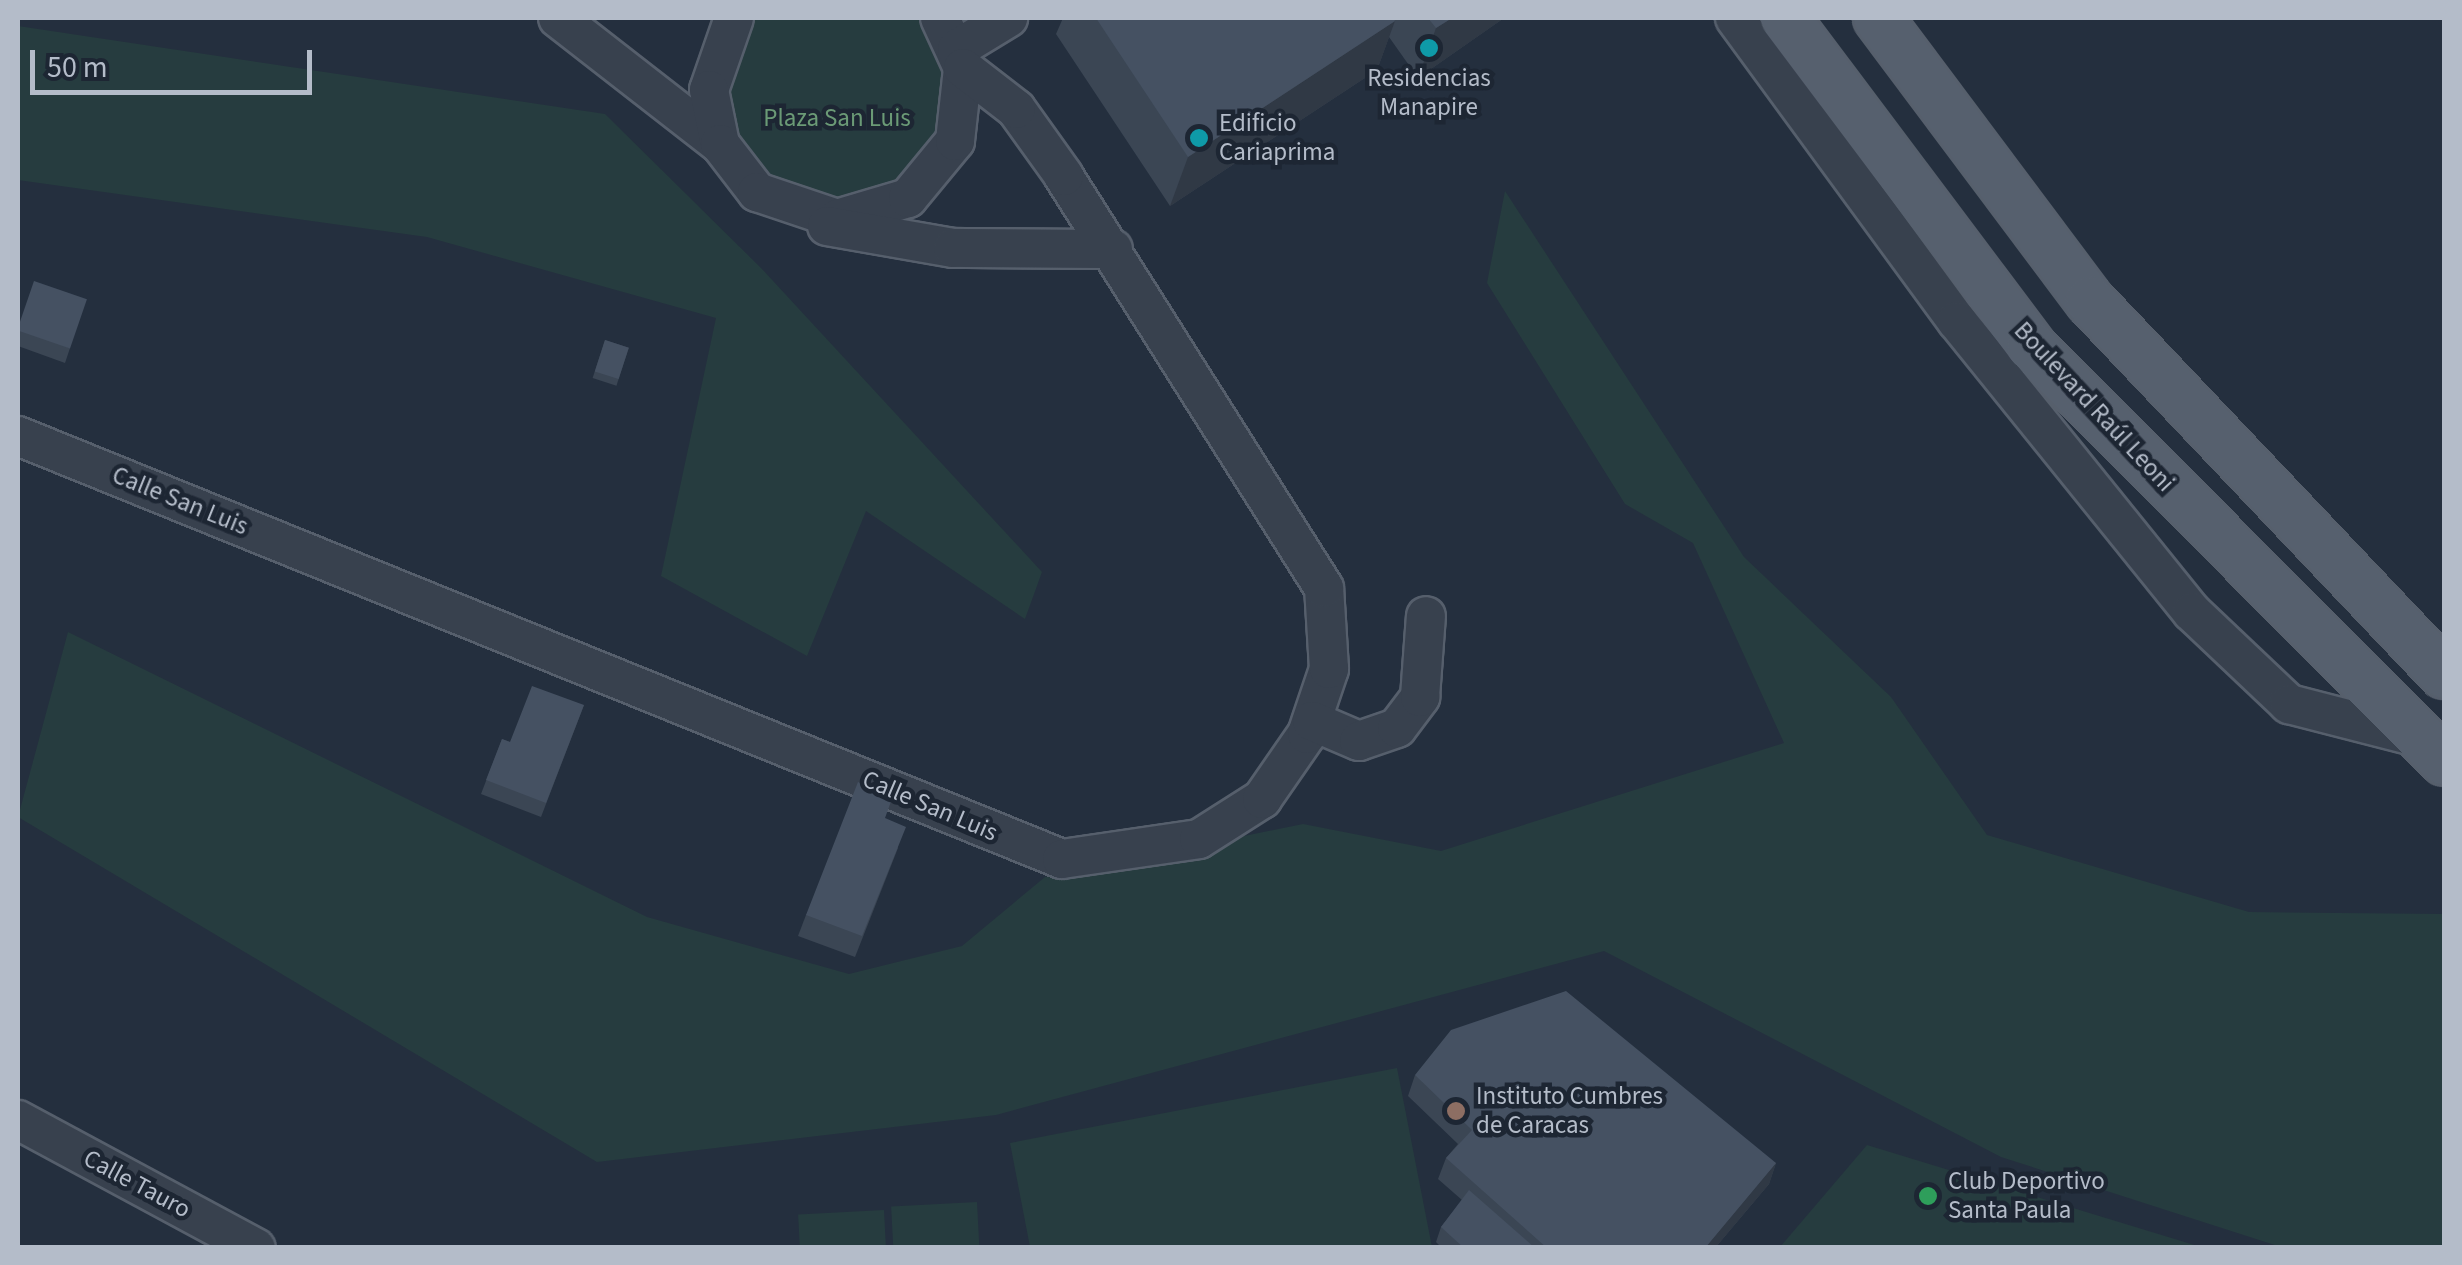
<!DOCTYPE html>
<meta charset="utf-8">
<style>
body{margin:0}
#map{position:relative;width:2462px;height:1265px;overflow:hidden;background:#242f3e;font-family:"Source Sans 3",sans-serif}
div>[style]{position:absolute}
.green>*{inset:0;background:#263c3f;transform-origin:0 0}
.roads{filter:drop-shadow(2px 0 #565f6c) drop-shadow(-2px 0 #565f6c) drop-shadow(0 2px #565f6c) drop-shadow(0 -2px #565f6c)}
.minor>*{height:38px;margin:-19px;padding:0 19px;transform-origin:19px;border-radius:19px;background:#38414e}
.major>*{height:48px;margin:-24px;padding:0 24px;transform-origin:24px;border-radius:24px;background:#56606e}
.wall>*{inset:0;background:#3b4654;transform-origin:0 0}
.shaded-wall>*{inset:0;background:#303945}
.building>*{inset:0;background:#455162;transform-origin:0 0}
.dots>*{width:28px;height:28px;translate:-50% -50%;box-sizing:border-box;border:5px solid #1d2633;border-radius:50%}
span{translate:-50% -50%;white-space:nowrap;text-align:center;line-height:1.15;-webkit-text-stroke:9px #1d2633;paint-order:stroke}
.poi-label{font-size:25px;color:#b4bcc9}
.left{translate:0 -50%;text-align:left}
.park-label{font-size:25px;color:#6b9a76}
.street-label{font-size:25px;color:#b4bcc9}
.frame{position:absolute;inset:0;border:20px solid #b4bcc9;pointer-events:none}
.scale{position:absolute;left:30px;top:50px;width:282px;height:45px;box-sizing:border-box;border:5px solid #b4bcc9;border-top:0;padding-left:12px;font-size:30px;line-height:35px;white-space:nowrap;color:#b4bcc9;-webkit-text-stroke:8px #1d2633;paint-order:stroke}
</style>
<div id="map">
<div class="green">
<i style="clip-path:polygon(734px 18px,940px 18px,962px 118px,862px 217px,736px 170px,722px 36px)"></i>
<i style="clip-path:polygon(18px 26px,605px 114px,761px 268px,1042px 572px,1025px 619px,866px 511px,807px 656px,661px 576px,716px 318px,427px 237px,18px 180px)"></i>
<i style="clip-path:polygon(1505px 191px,1744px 557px,1891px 697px,1987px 835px,2249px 912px,2444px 914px,2444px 1247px,2281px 1247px,2001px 1157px,1604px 951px,996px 1115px,597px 1162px,18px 817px,68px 632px,647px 917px,849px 974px,962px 946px,1045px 877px,1303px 824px,1441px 851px,1784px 743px,1693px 543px,1625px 504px,1487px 283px)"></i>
<i style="clip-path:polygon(1397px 1068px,1432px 1247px,1030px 1247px,1010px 1143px)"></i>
<i style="clip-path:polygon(1867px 1145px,2201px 1247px,1780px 1247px)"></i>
<i style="left:977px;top:1202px;width:45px;height:86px;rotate:87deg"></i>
<i style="left:884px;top:1210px;width:37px;height:86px;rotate:87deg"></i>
</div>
<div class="roads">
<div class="minor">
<i style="left:558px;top:18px;width:205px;rotate:37.9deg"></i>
<i style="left:734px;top:18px;width:76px;rotate:109.1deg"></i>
<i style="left:709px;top:90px;width:55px;rotate:78.5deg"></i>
<i style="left:720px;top:144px;width:61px;rotate:52.4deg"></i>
<i style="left:757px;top:192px;width:84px;rotate:18.6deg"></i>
<i style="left:837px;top:219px;width:74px;rotate:-16.5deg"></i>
<i style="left:908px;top:198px;width:74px;rotate:-50.5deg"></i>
<i style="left:955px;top:141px;width:73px;rotate:-83.7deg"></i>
<i style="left:963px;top:68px;width:55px;rotate:-114.7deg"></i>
<i style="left:1735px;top:18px;width:376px;rotate:53.8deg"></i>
<i style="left:1957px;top:321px;width:374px;rotate:51.1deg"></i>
<i style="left:2192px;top:612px;width:134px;rotate:43.5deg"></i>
<i style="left:2289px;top:704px;width:136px;rotate:14.4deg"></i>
<i style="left:957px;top:49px;width:60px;rotate:-31.3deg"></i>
<i style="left:827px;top:226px;width:128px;rotate:9.9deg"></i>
<i style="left:953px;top:248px;width:160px;rotate:0.4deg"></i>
<i style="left:18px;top:436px;width:1126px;rotate:22.06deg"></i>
<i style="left:1062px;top:859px;width:138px;rotate:-8.3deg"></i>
<i style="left:1199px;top:839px;width:75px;rotate:-32.4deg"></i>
<i style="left:1262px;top:799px;width:79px;rotate:-55.3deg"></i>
<i style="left:1307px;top:734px;width:69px;rotate:-71.3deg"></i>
<i style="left:1329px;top:669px;width:81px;rotate:-93.5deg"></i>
<i style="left:1324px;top:588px;width:487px;rotate:-122.3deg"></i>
<i style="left:1064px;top:176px;width:82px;rotate:-125.6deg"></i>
<i style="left:1016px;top:109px;width:67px;rotate:-142.3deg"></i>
<i style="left:1312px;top:721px;width:51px;rotate:23.1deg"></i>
<i style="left:1359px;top:741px;width:40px;rotate:-18.9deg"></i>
<i style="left:1397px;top:728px;width:39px;rotate:-53deg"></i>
<i style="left:1420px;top:697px;width:81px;rotate:-85.8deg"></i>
<i style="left:18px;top:1120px;width:270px;rotate:28.3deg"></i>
</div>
<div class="major">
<i style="left:1785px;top:18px;width:410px;rotate:53.1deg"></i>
<i style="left:2031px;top:346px;width:585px;rotate:45.14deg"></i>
<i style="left:1878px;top:18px;width:354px;rotate:53.2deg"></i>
<i style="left:2090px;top:301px;width:514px;rotate:46.5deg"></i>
</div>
</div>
<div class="wall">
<i style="clip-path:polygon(1063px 18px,1504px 18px,1418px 78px,1389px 37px,1377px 70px,1170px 206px,1056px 34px)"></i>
<i style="clip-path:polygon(18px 328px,70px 348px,65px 363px,18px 346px)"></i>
<i style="left:605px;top:340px;width:25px;height:40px;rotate:18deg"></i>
<i style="clip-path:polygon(584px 705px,541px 817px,481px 794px,502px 739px,510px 742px)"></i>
<i style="clip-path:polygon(885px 819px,898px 848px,855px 957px,798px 936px,806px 915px)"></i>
<i style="clip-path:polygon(1415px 1075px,1776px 1163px,1769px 1184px,1715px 1248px,1442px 1248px,1436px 1242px,1441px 1227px,1462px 1200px,1438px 1179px,1446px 1158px,1458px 1144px,1408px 1096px)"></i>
</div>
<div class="shaded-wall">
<i style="clip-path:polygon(1452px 18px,1504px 18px,1418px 78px,1436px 28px)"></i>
<i style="clip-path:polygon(1395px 21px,1377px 70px,1170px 206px,1188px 157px)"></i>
<i style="clip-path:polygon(1776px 1163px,1769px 1184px,1715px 1248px,1705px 1248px)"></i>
</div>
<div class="building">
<i style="clip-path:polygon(1096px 18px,1393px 18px,1395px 21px,1188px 157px)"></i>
<i style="clip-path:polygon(1428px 18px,1452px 18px,1436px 28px)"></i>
<i style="left:34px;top:281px;width:56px;height:52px;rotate:19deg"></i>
<i style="left:605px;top:340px;width:25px;height:33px;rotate:18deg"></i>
<i style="clip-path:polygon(532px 686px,584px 705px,546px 803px,486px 780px,502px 739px,510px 742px)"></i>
<i style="clip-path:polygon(858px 782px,893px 796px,885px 818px,906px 827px,862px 936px,806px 915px)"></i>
<i style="clip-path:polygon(1566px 991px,1776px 1163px,1705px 1248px,1547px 1248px,1446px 1158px,1472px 1130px,1415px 1075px,1451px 1030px)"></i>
<i style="clip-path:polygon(1469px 1190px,1535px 1248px,1464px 1248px,1441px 1227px)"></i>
</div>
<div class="dots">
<i style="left:1429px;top:48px;background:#0f9aa8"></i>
<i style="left:1199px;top:138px;background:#0f9aa8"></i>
<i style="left:1456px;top:1111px;background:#8d6e63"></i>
<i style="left:1928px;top:1196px;background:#2e9e5b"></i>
</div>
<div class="poi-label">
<span style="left:1429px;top:93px">Residencias<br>Manapire</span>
<span class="left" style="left:1219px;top:138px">Edificio<br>Cariaprima</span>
<span class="left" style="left:1476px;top:1111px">Instituto Cumbres<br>de Caracas</span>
<span class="left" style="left:1948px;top:1196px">Club Deportivo<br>Santa Paula</span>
</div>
<div class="park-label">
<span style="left:837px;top:118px">Plaza San Luis</span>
</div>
<div class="street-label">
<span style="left:2094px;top:407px;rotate:47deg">Boulevard Raúl Leoni</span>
<span style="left:180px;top:501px;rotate:22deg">Calle San Luis</span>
<span style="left:930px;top:806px;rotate:23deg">Calle San Luis</span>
<span style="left:137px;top:1184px;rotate:28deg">Calle Tauro</span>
</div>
<div class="frame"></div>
<div class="scale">50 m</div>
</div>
